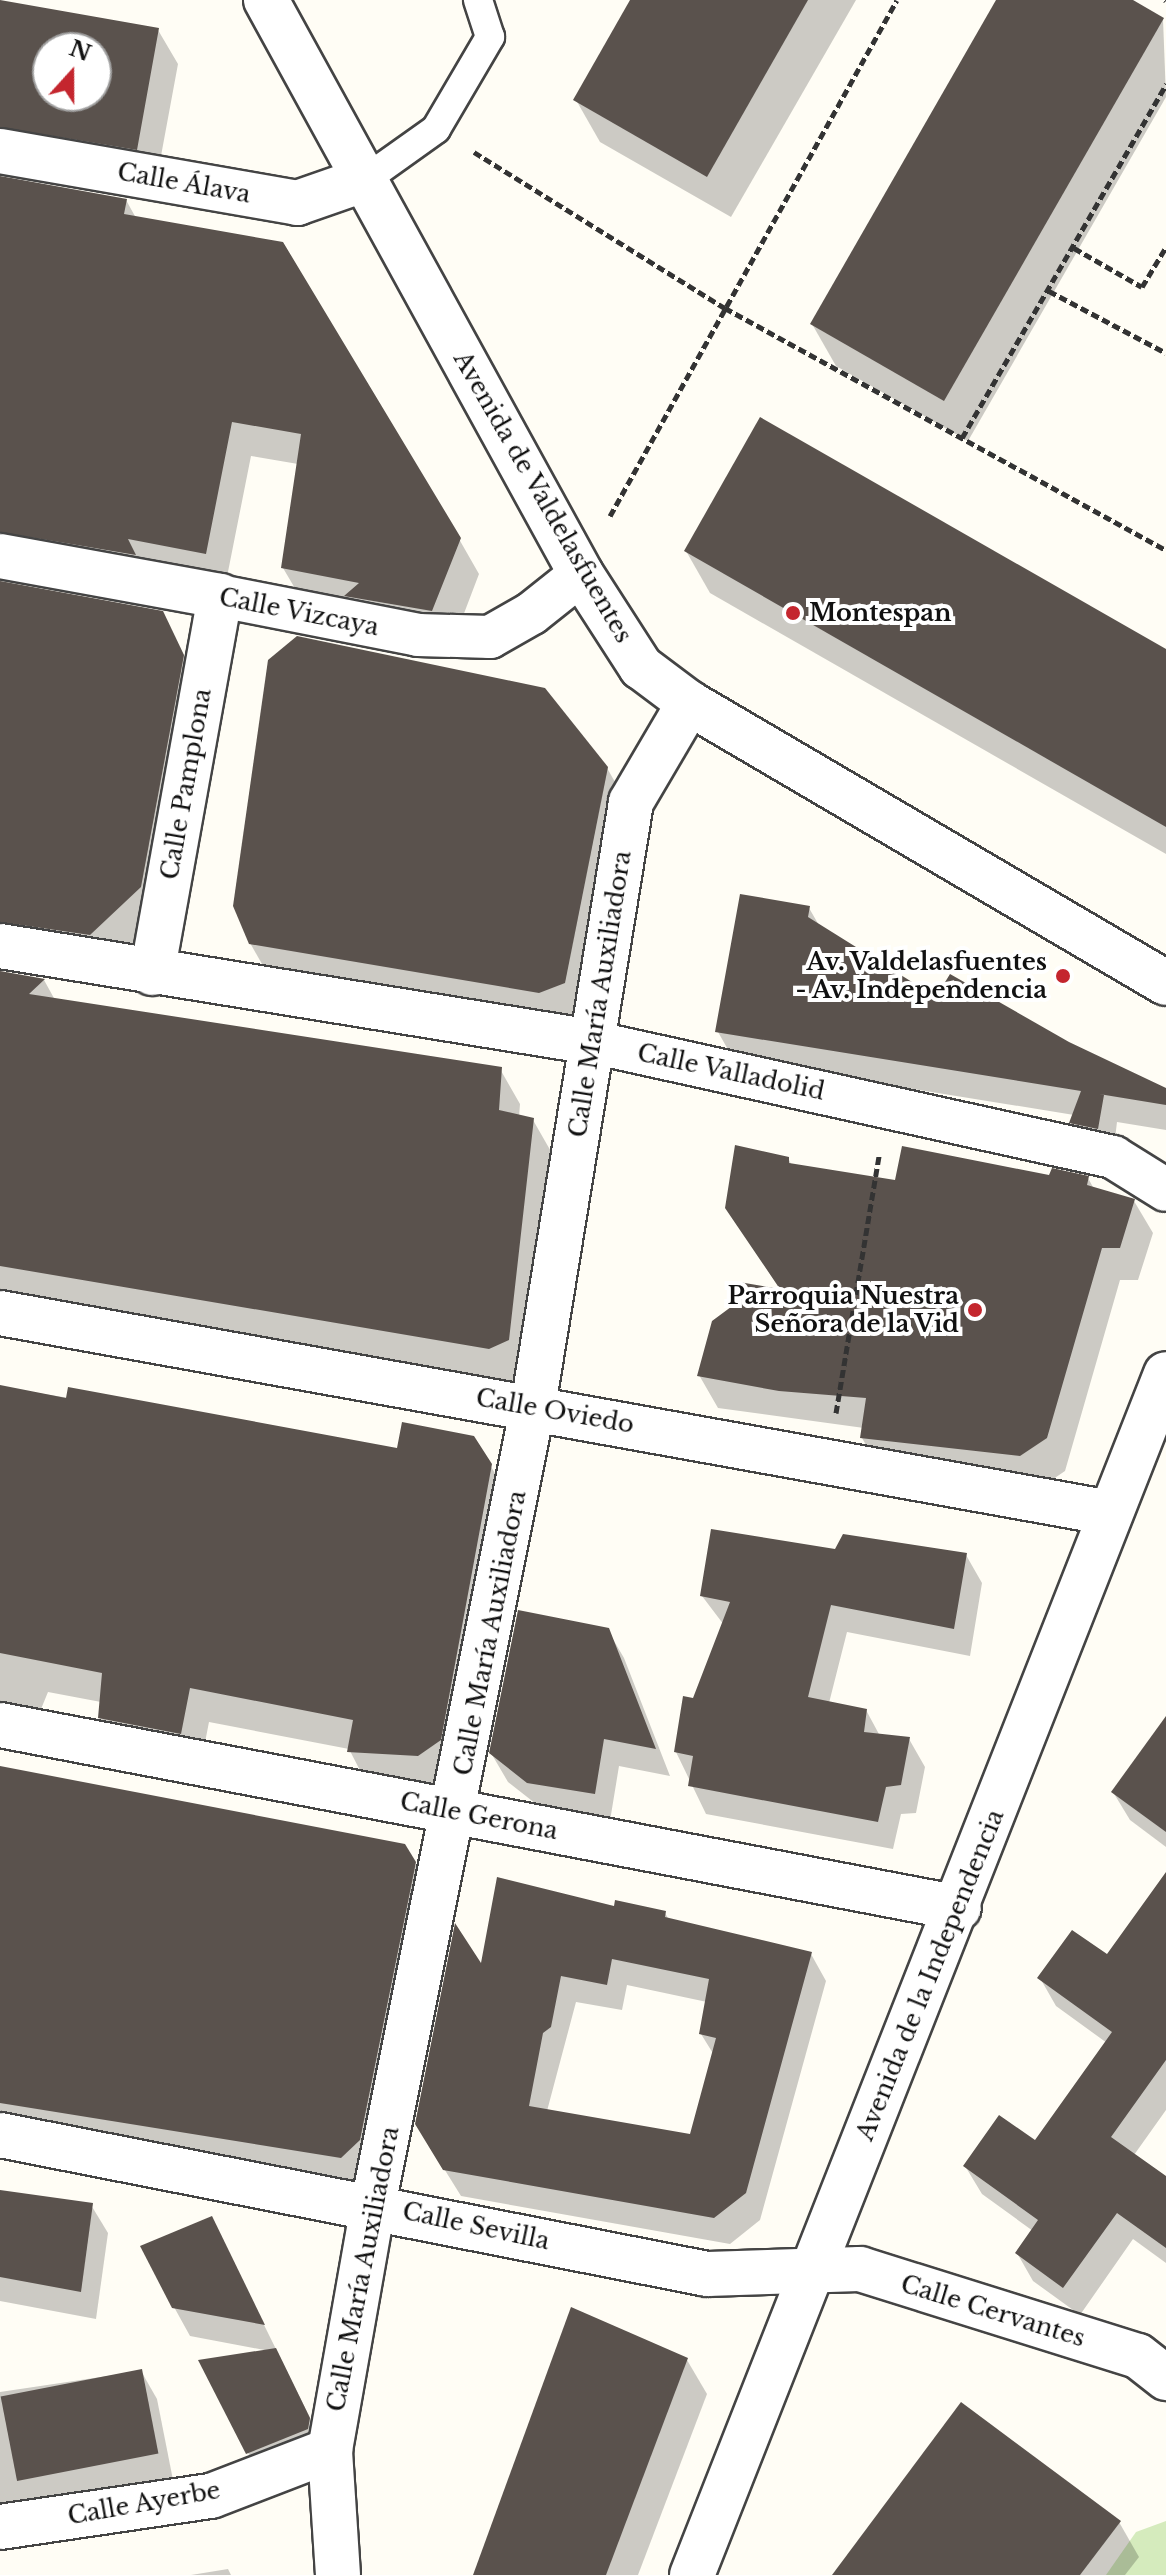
<!DOCTYPE html>
<meta charset="utf-8">
<style>
body{margin:0}
#map{position:relative;width:1166px;height:2575px;overflow:hidden;background:#fffdf5;font-family:"Libre Baskerville",serif}
div>[style]{position:absolute}
.green>*{inset:0;background:#d5ebbd}
.shadow>*{inset:0;background:#0003}
.building>*{inset:0;background:#5a524d;transform-origin:0 0}
.path>*{height:5px;margin-top:-2.5px;transform-origin:0;background:repeating-linear-gradient(90deg,#333 0 8px,transparent 0 12px)}
.roads{filter:drop-shadow(2px 0 #444) drop-shadow(-2px 0 #444) drop-shadow(0 2px #444) drop-shadow(0 -2px #444)}
.service>*{height:28px;margin:-14px;padding:0 14px;transform-origin:14px;border-radius:14px;background:#fff}
.pedestrian>*{height:42px;margin:-21px;padding:0 21px;transform-origin:21px;border-radius:21px;background:#fff}
.minor>*{height:44px;margin:-22px;padding:0 22px;transform-origin:22px;border-radius:22px;background:#fff}
.dots>*{width:22px;height:22px;translate:-50% -50%;box-sizing:border-box;border:4px solid #fff;border-radius:50%}
span{translate:-50% -50%;white-space:nowrap;text-align:center;line-height:1.15;-webkit-text-stroke:8px #fff;paint-order:stroke}
.street-label{font-size:24px;color:#111}
.poi-label{font-size:24px;color:#111;font-weight:700}
.left{translate:0 -50%;text-align:left}
.right{translate:-100% -50%;text-align:right}
.north{position:absolute;left:32px;top:32px;width:80px;height:80px;box-sizing:border-box;background:#fff;border:2px solid #a0a0a0;border-radius:50%;rotate:21deg;font-size:22px;font-weight:700;line-height:32px;text-align:center;color:#111}
.north::after{content:'';display:block;margin:auto;width:28px;height:36px;background:#c4262e;clip-path:polygon(50% 0,100% 100%,50% 72%,0 100%)}
</style>
<div id="map">
<div class="green">
<i style="clip-path:polygon(1166px 2521px,1166px 2575px,1106px 2575px,1136px 2532px)"></i>
</div>
<div class="shadow">
<i style="clip-path:polygon(632px 0,856px 0,731px 217px,600px 142px,576px 100px)"></i>
<i style="clip-path:polygon(998px 0,1129px 0,1163px 19px,1166px 97px,968px 441px,836px 366px,812px 324px)"></i>
<i style="clip-path:polygon(evenodd,0 2px,158px 30px,178px 64px,156px 183px,0 170px,0 2px,48px 48px,96px 48px,96px 96px,48px 96px,48px 48px)"></i>
<i style="clip-path:polygon(0 178px,126px 200px,136px 218px,459px 539px,479px 574px,452px 645px,303px 602px,283px 568px,298px 464px,251px 456px,225px 587px,0 575px)"></i>
<i style="clip-path:polygon(686px 551px,1166px 652px,1166px 854px,710px 593px)"></i>
<i style="clip-path:polygon(0 581px,161px 613px,203px 691px,160px 921px,110px 969px,0 965px)"></i>
<i style="clip-path:polygon(607px 768px,627px 803px,584px 1017px,560px 1027px,270px 978px,250px 943px)"></i>
<i style="clip-path:polygon(809px 908px,820px 927px,937px 1000px,1068px 1043px,1166px 1091px,1166px 1130px,1117px 1122px,1113px 1156px,1087px 1151px,1071px 1123px,1074px 1115px,734px 1060px,718px 1032px)"></i>
<i style="clip-path:polygon(0 971px,44px 980px,55px 1000px,500px 1069px,520px 1104px,519px 1117px,533px 1120px,553px 1155px,528px 1374px,509px 1383px,0 1296px)"></i>
<i style="clip-path:polygon(788px 1158px,792px 1166px,896px 1182px,1088px 1178px,1094px 1189px,1134px 1201px,1153px 1233px,1138px 1280px,1120px 1280px,1065px 1471px,1040px 1488px,881px 1471px,862px 1438px,864px 1428px,718px 1408px,699px 1375px,781px 1291px,727px 1207px)"></i>
<i style="clip-path:polygon(0 1387px,490px 1465px,511px 1500px,438px 1790px,368px 1786px,349px 1749px,209px 1722px,200px 1768px,120px 1752px,100px 1718px,101px 1702px,48px 1692px,39px 1714px,0 1706px)"></i>
<i style="clip-path:polygon(836px 1551px,966px 1555px,982px 1583px,970px 1656px,847px 1632px,829px 1703px,866px 1710px,880px 1736px,909px 1739px,925px 1767px,916px 1813px,901px 1814px,893px 1849px,706px 1814px,676px 1752px,724px 1625px,702px 1596px)"></i>
<i style="clip-path:polygon(607px 1629px,624px 1658px,670px 1776px,619px 1766px,610px 1821px,545px 1811px,508px 1782px,491px 1753px)"></i>
<i style="clip-path:polygon(1166px 1760px,1166px 1847px,1130px 1820px,1113px 1792px)"></i>
<i style="clip-path:polygon(0 1768px,414px 1863px,435px 1898px,361px 2192px,0 2117px)"></i>
<i style="clip-path:polygon(1166px 1876px,1166px 2110px,1134px 2155px,1166px 2178px,1166px 2263px,1133px 2239px,1080px 2315px,1033px 2281px,1017px 2253px,1033px 2231px,982px 2194px,965px 2166px,1035px 2142px,1107px 2043px,1056px 2006px,1040px 1978px,1108px 1957px)"></i>
<i style="clip-path:polygon(evenodd,616px 1908px,665px 1913px,669px 1920px,811px 1954px,826px 1981px,760px 2220px,730px 2244px,461px 2196px,433px 2151px,482px 1968px,616px 1908px,627px 1985px,707px 2002px,701px 2034px,714px 2055px,691px 2137px,547px 2111px,576px 2002px,622px 2010px,627px 1985px)"></i>
<i style="clip-path:polygon(0 2192px,91px 2205px,108px 2233px,96px 2319px,0 2301px)"></i>
<i style="clip-path:polygon(211px 2218px,325px 2448px,264px 2481px,248px 2453px,270px 2351px,190px 2336px,174px 2307px)"></i>
<i style="clip-path:polygon(687px 2360px,707px 2394px,638px 2575px,475px 2575px)"></i>
<i style="clip-path:polygon(141px 2371px,157px 2399px,173px 2480px,0 2505px,0 2392px)"></i>
<i style="clip-path:polygon(1119px 2522px,1139px 2557px,1125px 2575px,834px 2575px)"></i>
<i style="clip-path:polygon(228px 2569px,231px 2575px,191px 2575px)"></i>
</div>
<div class="building">
<i style="clip-path:polygon(evenodd,0 0,159px 28px,137px 150px,0 127px,0 0,48px 48px,96px 48px,96px 96px,48px 96px,48px 48px)"></i>
<i style="clip-path:polygon(630px 0,808px 0,707px 177px,573px 100px)"></i>
<i style="clip-path:polygon(996px 0,1133px 0,1164px 18px,944px 401px,810px 324px)"></i>
<i style="clip-path:polygon(0 176px,127px 199px,124px 214px,283px 242px,461px 538px,432px 611px,344px 596px,359px 583px,281px 568px,301px 434px,232px 422px,206px 554px,128px 539px,136px 555px,0 532px)"></i>
<i style="clip-path:polygon(760px 417px,1166px 649px,1166px 827px,684px 551px)"></i>
<i style="clip-path:polygon(0 581px,163px 611px,184px 655px,141px 887px,90px 935px,0 922px)"></i>
<i style="clip-path:polygon(297px 636px,545px 688px,608px 767px,565px 983px,539px 993px,249px 944px,233px 906px,268px 660px)"></i>
<i style="clip-path:polygon(740px 894px,810px 906px,808px 917px,936px 997px,950px 974px,1069px 1042px,1166px 1088px,1166px 1105px,1099px 1094px,1104px 1095px,1098px 1129px,1069px 1123px,1081px 1091px,715px 1032px)"></i>
<i style="clip-path:polygon(0 971px,45px 979px,29px 994px,502px 1067px,499px 1110px,534px 1118px,509px 1340px,489px 1349px,0 1266px)"></i>
<i style="clip-path:polygon(735px 1145px,789px 1157px,789px 1163px,895px 1180px,902px 1146px,1049px 1175px,1052px 1168px,1089px 1176px,1087px 1185px,1135px 1199px,1120px 1248px,1102px 1248px,1047px 1438px,1020px 1456px,860px 1438px,866px 1398px,779px 1391px,697px 1376px,712px 1321px,735px 1304px,733px 1281px,780px 1289px,725px 1208px)"></i>
<i style="clip-path:polygon(0 1385px,66px 1398px,68px 1387px,397px 1448px,402px 1422px,474px 1436px,492px 1464px,441px 1740px,418px 1756px,347px 1752px,353px 1720px,190px 1688px,181px 1734px,98px 1718px,102px 1673px,0 1653px)"></i>
<i style="clip-path:polygon(711px 1529px,835px 1549px,843px 1534px,967px 1553px,954px 1629px,831px 1605px,808px 1697px,867px 1709px,864px 1732px,910px 1737px,901px 1785px,886px 1787px,878px 1822px,688px 1786px,693px 1756px,674px 1752px,683px 1696px,693px 1698px,730px 1602px,700px 1596px)"></i>
<i style="clip-path:polygon(518px 1610px,609px 1628px,656px 1749px,604px 1739px,595px 1794px,527px 1783px,489px 1753px)"></i>
<i style="clip-path:polygon(1166px 1716px,1166px 1832px,1111px 1792px)"></i>
<i style="clip-path:polygon(0 1766px,405px 1844px,416px 1862px,360px 2140px,341px 2158px,0 2103px)"></i>
<i style="clip-path:polygon(1166px 1872px,1166px 2060px,1111px 2137px,1166px 2176px,1166px 2248px,1117px 2213px,1063px 2288px,1015px 2253px,1038px 2220px,963px 2166px,999px 2115px,1035px 2140px,1112px 2032px,1037px 1978px,1072px 1930px,1107px 1954px)"></i>
<i style="clip-path:polygon(evenodd,497px 1877px,614px 1906px,615px 1900px,666px 1911px,665px 1917px,812px 1952px,746px 2193px,714px 2218px,443px 2170px,415px 2124px,455px 1923px,481px 1963px,497px 1877px,612px 1959px,709px 1979px,699px 2034px,716px 2038px,690px 2134px,529px 2106px,543px 2033px,551px 2027px,561px 1976px,607px 1985px,612px 1959px)"></i>
<i style="clip-path:polygon(0 2190px,93px 2203px,81px 2292px,0 2277px)"></i>
<i style="clip-path:polygon(212px 2216px,265px 2325px,172px 2308px,140px 2246px)"></i>
<i style="clip-path:polygon(571px 2307px,688px 2358px,606px 2575px,473px 2575px)"></i>
<i style="clip-path:polygon(276px 2348px,310px 2418px,308px 2429px,246px 2454px,198px 2360px)"></i>
<i style="left:142px;top:2369px;width:86px;height:144px;rotate:79deg"></i>
<i style="clip-path:polygon(961px 2402px,1121px 2521px,1080px 2575px,832px 2575px)"></i>
</div>
<div class="path">
<i style="left:1165px;top:0;width:1px;rotate:45deg"></i>
<i style="left:474px;top:152px;width:296px;rotate:31.9deg"></i>
<i style="left:725px;top:308px;width:503px;rotate:28.76deg"></i>
<i style="left:1074px;top:248px;width:78px;rotate:29.8deg"></i>
<i style="left:1142px;top:287px;width:47px;rotate:-59deg"></i>
<i style="left:1049px;top:291px;width:132px;rotate:27.9deg"></i>
<i style="left:962px;top:438px;width:409px;rotate:-60deg"></i>
<i style="left:610px;top:516px;width:590px;rotate:-60.92deg"></i>
<i style="left:836px;top:1413px;width:262px;rotate:-80.5deg"></i>
</div>
<div class="roads">
<div class="service">
<i style="left:366px;top:179px;width:86px;rotate:-35.5deg"></i>
<i style="left:436px;top:129px;width:107px;rotate:-59.6deg"></i>
<i style="left:490px;top:37px;width:39px;rotate:-108deg"></i>
</div>
<div class="pedestrian">
<i style="left:220px;top:596px;width:202px;rotate:11.1deg"></i>
<i style="left:418px;top:635px;width:72px;rotate:1.6deg"></i>
<i style="left:490px;top:637px;width:48px;rotate:-29.7deg"></i>
<i style="left:532px;top:613px;width:63px;rotate:-38.5deg"></i>
<i style="left:592px;top:1042px;width:534px;rotate:12.45deg"></i>
<i style="left:1113px;top:1157px;width:62px;rotate:31.9deg"></i>
</div>
<div class="minor">
<i style="left:266px;top:0;width:655px;rotate:61.24deg"></i>
<i style="left:581px;top:574px;width:111px;rotate:57.2deg"></i>
<i style="left:641px;top:667px;width:60px;rotate:36.9deg"></i>
<i style="left:689px;top:703px;width:553px;rotate:30.41deg"></i>
<i style="left:0;top:151px;width:302px;rotate:9.9deg"></i>
<i style="left:297px;top:203px;width:73px;rotate:-19.2deg"></i>
<i style="left:0;top:556px;width:224px;rotate:10.3deg"></i>
<i style="left:220px;top:596px;width:383px;rotate:100.2deg"></i>
<i style="left:0;top:946px;width:600px;rotate:9.21deg"></i>
<i style="left:0;top:1313px;width:1128px;rotate:10.21deg"></i>
<i style="left:0;top:1725px;width:976px;rotate:10.8deg"></i>
<i style="left:0;top:2135px;width:721px;rotate:11.12deg"></i>
<i style="left:707px;top:2274px;width:153px;rotate:-1.9deg"></i>
<i style="left:860px;top:2269px;width:291px;rotate:17.4deg"></i>
<i style="left:1138px;top:2356px;width:36px;rotate:38deg"></i>
<i style="left:0;top:2527px;width:213px;rotate:-8.4deg"></i>
<i style="left:211px;top:2496px;width:128px;rotate:-21.1deg"></i>
<i style="left:338px;top:2575px;width:125px;rotate:-93.7deg"></i>
<i style="left:330px;top:2450px;width:249px;rotate:-80deg"></i>
<i style="left:373px;top:2205px;width:815px;rotate:-78.68deg"></i>
<i style="left:533px;top:1406px;width:612px;rotate:-80.78deg"></i>
<i style="left:631px;top:802px;width:115px;rotate:-59.6deg"></i>
<i style="left:692px;top:2575px;width:1291px;rotate:-68.46deg"></i>
</div>
</div>
<div class="dots">
<i style="left:793px;top:613px;background:#c4262e"></i>
<i style="left:1063px;top:976px;background:#c4262e"></i>
<i style="left:975px;top:1310px;background:#c4262e"></i>
</div>
<div class="street-label">
<span style="left:184px;top:183px;rotate:10deg">Calle Álava</span>
<span style="left:543px;top:497px;rotate:60deg">Avenida de Valdelasfuentes</span>
<span style="left:299px;top:612px;rotate:11deg">Calle Vizcaya</span>
<span style="left:186px;top:784px;rotate:-80deg">Calle Pamplona</span>
<span style="left:600px;top:994px;rotate:-81deg">Calle María Auxiliadora</span>
<span style="left:731px;top:1072px;rotate:12deg">Calle Valladolid</span>
<span style="left:555px;top:1411px;rotate:10deg">Calle Oviedo</span>
<span style="left:490px;top:1633px;rotate:-79deg">Calle María Auxiliadora</span>
<span style="left:479px;top:1816px;rotate:11deg">Calle Gerona</span>
<span style="left:930px;top:1975px;rotate:-68deg">Avenida de la Independencia</span>
<span style="left:476px;top:2226px;rotate:12deg">Calle Sevilla</span>
<span style="left:363px;top:2269px;rotate:-79deg">Calle María Auxiliadora</span>
<span style="left:993px;top:2311px;rotate:17deg">Calle Cervantes</span>
<span style="left:144px;top:2503px;rotate:-10deg">Calle Ayerbe</span>
</div>
<div class="poi-label">
<span class="left" style="left:809px;top:613px">Montespan</span>
<span class="right" style="left:1047px;top:976px">Av. Valdelasfuentes<br>- Av. Independencia</span>
<span class="right" style="left:959px;top:1310px">Parroquia Nuestra<br>Señora de la Vid</span>
</div>
<div class="north">N</div>
</div>
